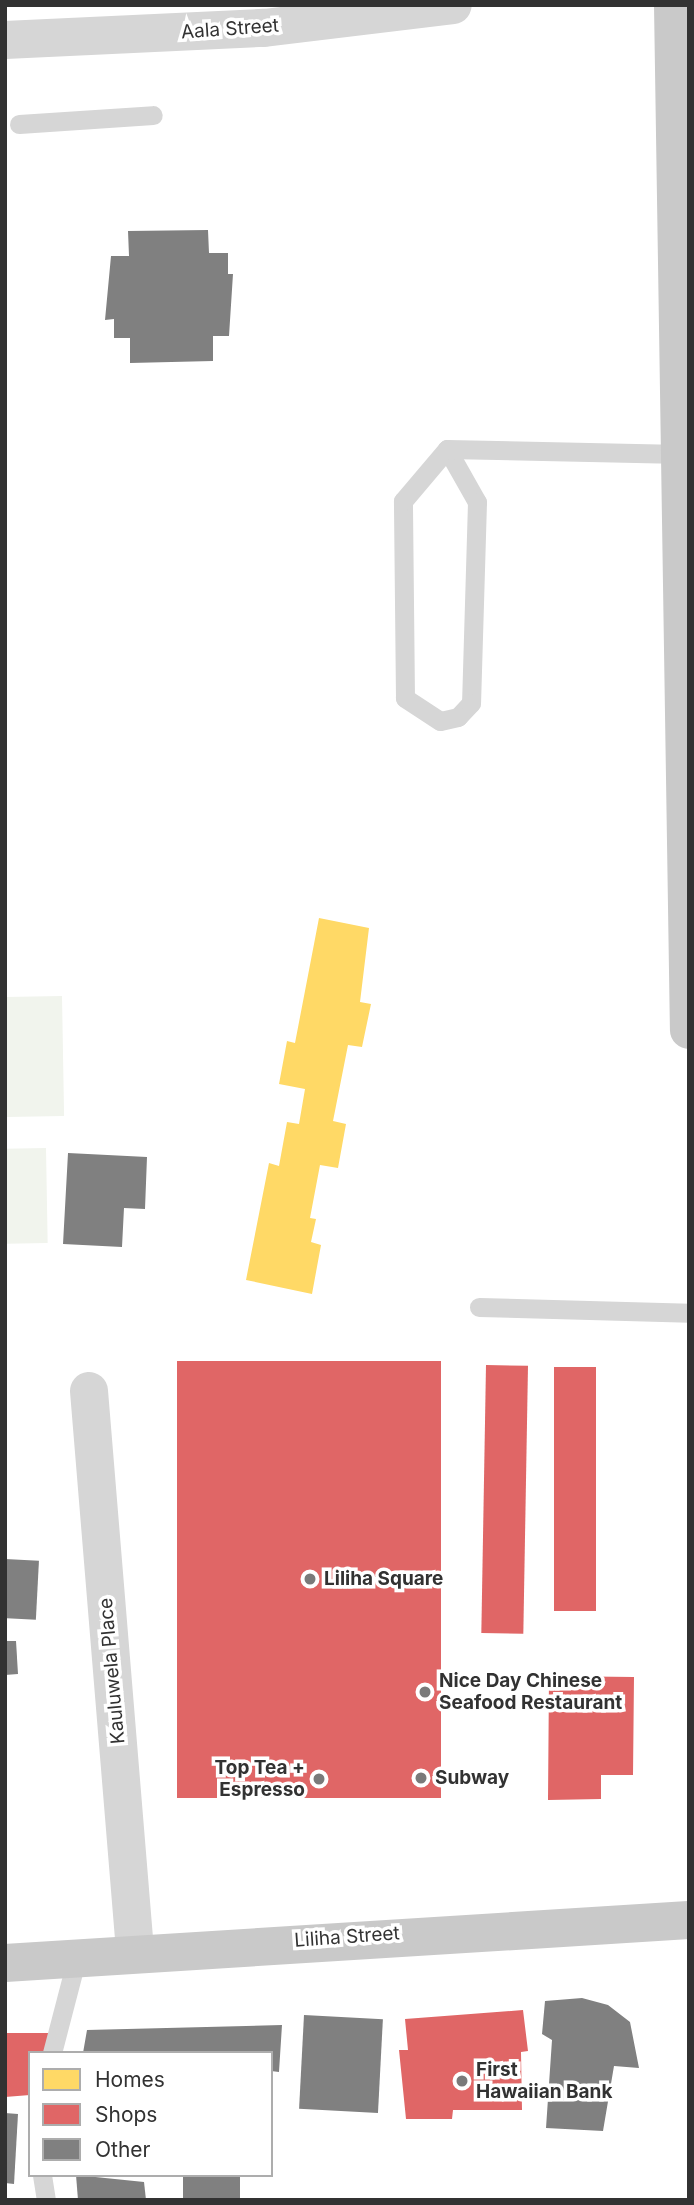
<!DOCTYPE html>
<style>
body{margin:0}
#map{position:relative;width:694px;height:2205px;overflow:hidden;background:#fff;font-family:Inter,sans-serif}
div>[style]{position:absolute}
.green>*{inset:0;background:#f1f4ed;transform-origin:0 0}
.homes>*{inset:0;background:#ffd966}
.shops>*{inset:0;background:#e06666;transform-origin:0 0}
.building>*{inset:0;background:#808080;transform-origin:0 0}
.service>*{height:19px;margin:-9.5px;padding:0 9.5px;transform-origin:9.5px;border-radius:9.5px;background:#d6d6d6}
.minor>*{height:38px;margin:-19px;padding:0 19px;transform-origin:19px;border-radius:19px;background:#d6d6d6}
.tertiary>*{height:38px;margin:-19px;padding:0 19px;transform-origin:19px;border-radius:19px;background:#d6d6d6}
.primary>*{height:38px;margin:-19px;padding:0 19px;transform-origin:19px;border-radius:19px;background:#c9c9c9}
.dots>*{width:19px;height:19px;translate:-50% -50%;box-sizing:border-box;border:4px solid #fff;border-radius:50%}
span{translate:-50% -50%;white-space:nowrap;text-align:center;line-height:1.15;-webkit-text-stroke:7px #fff;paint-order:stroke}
.street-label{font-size:19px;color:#323232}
.poi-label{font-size:19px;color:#323232;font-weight:700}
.left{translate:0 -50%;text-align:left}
.right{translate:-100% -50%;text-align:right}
.frame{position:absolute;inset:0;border:7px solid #323232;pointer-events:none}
.legend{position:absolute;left:28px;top:2051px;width:245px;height:126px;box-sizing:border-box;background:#fff;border:2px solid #adadad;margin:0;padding:9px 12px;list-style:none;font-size:21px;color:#323232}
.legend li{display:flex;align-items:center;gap:14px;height:35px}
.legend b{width:35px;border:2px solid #adadad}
</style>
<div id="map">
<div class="green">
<i style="left:62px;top:996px;width:120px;height:57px;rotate:89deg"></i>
<i style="left:46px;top:1148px;width:95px;height:41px;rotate:89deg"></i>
</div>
<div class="homes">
<i style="clip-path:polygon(319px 918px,369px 928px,360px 1002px,371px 1004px,362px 1047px,348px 1045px,333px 1121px,346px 1124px,338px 1168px,320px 1165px,310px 1218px,316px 1219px,311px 1242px,321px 1245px,312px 1294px,246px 1280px,269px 1163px,279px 1166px,287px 1122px,299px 1124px,305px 1089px,279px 1084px,287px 1041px,295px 1043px)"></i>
</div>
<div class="shops">
<i style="left:177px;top:1361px;width:264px;height:437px"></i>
<i style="left:486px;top:1365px;width:42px;height:268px;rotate:1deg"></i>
<i style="left:554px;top:1367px;width:42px;height:244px"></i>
<i style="clip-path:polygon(549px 1676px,634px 1677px,633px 1775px,601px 1775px,601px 1799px,548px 1800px)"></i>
<i style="clip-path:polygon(523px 2010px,528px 2051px,521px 2052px,522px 2110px,453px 2110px,452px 2119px,406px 2119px,399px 2050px,408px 2050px,405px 2019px)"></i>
<i style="clip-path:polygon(5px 2033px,51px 2033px,44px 2053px,30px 2053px,30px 2095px,5px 2097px)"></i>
</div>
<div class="building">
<i style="clip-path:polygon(208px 230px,209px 253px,228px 253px,228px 274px,233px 274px,229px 336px,213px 336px,213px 361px,130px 363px,130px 338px,114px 338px,114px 319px,105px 320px,111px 256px,129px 256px,128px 231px)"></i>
<i style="clip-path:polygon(68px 1153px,147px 1157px,145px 1209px,124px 1208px,122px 1247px,63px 1244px)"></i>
<i style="left:5px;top:1559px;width:34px;height:59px;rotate:3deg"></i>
<i style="clip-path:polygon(5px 1641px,16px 1641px,18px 1674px,5px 1675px)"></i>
<i style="clip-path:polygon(582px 1998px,608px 2005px,630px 2022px,639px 2068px,614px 2066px,603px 2131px,546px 2128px,552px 2040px,542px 2034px,545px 2001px)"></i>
<i style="left:304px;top:2015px;width:79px;height:94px;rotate:3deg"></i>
<i style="clip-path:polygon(282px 2025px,279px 2072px,271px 2071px,271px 2053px,83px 2053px,87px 2030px)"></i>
<i style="clip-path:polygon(5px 2113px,18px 2114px,14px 2184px,5px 2183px)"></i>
<i style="clip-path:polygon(76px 2175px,144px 2182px,146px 2200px,78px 2200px)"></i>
<i style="left:183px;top:2175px;width:57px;height:25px"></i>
</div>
<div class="service">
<i style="left:19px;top:124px;width:134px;rotate:-3.8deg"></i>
<i style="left:447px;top:449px;width:61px;rotate:60.5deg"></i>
<i style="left:477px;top:502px;width:201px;rotate:91.7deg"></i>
<i style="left:471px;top:703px;width:19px;rotate:133deg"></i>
<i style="left:458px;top:717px;width:18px;rotate:167deg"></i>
<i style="left:440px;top:721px;width:42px;rotate:-146.7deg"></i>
<i style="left:405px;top:698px;width:197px;rotate:-90.6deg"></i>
<i style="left:403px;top:501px;width:68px;rotate:-49.8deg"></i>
<i style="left:447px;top:449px;width:235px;rotate:1.2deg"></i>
<i style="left:479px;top:1307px;width:210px;rotate:1.6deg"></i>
<i style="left:52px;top:2053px;width:99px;rotate:-75.4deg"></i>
<i style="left:42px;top:2175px;width:25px;rotate:81deg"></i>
</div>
<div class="minor">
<i style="left:89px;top:1391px;width:562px;rotate:85.3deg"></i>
</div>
<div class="tertiary">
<i style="left:5px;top:40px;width:259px;rotate:-2.7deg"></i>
<i style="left:264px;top:28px;width:190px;rotate:-6.9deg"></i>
</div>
<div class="primary">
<i style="left:673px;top:5px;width:1025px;rotate:89.11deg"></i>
<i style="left:5px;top:1963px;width:685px;rotate:-3.6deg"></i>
</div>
<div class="dots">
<i style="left:310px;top:1579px;background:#7a7a7a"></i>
<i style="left:425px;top:1692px;background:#7a7a7a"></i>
<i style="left:421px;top:1778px;background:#7a7a7a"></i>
<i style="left:319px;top:1779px;background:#7a7a7a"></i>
<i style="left:462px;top:2081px;background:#7a7a7a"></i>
</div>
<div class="street-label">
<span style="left:230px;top:29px;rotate:-4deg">Aala Street</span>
<span style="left:112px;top:1671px;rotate:-95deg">Kauluwela Place</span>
<span style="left:347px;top:1937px;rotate:-4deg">Liliha Street</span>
</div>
<div class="poi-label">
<span class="left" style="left:324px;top:1579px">Liliha Square</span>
<span class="left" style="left:439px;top:1692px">Nice Day Chinese<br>Seafood Restaurant</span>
<span class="right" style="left:305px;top:1779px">Top Tea +<br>Espresso</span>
<span class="left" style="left:435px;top:1778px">Subway</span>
<span class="left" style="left:476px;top:2081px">First<br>Hawaiian Bank</span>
</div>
<div class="frame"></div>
<ul class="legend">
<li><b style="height:19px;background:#ffd966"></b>Homes</li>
<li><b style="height:19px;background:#e06666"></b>Shops</li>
<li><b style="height:19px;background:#808080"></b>Other</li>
</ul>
</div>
